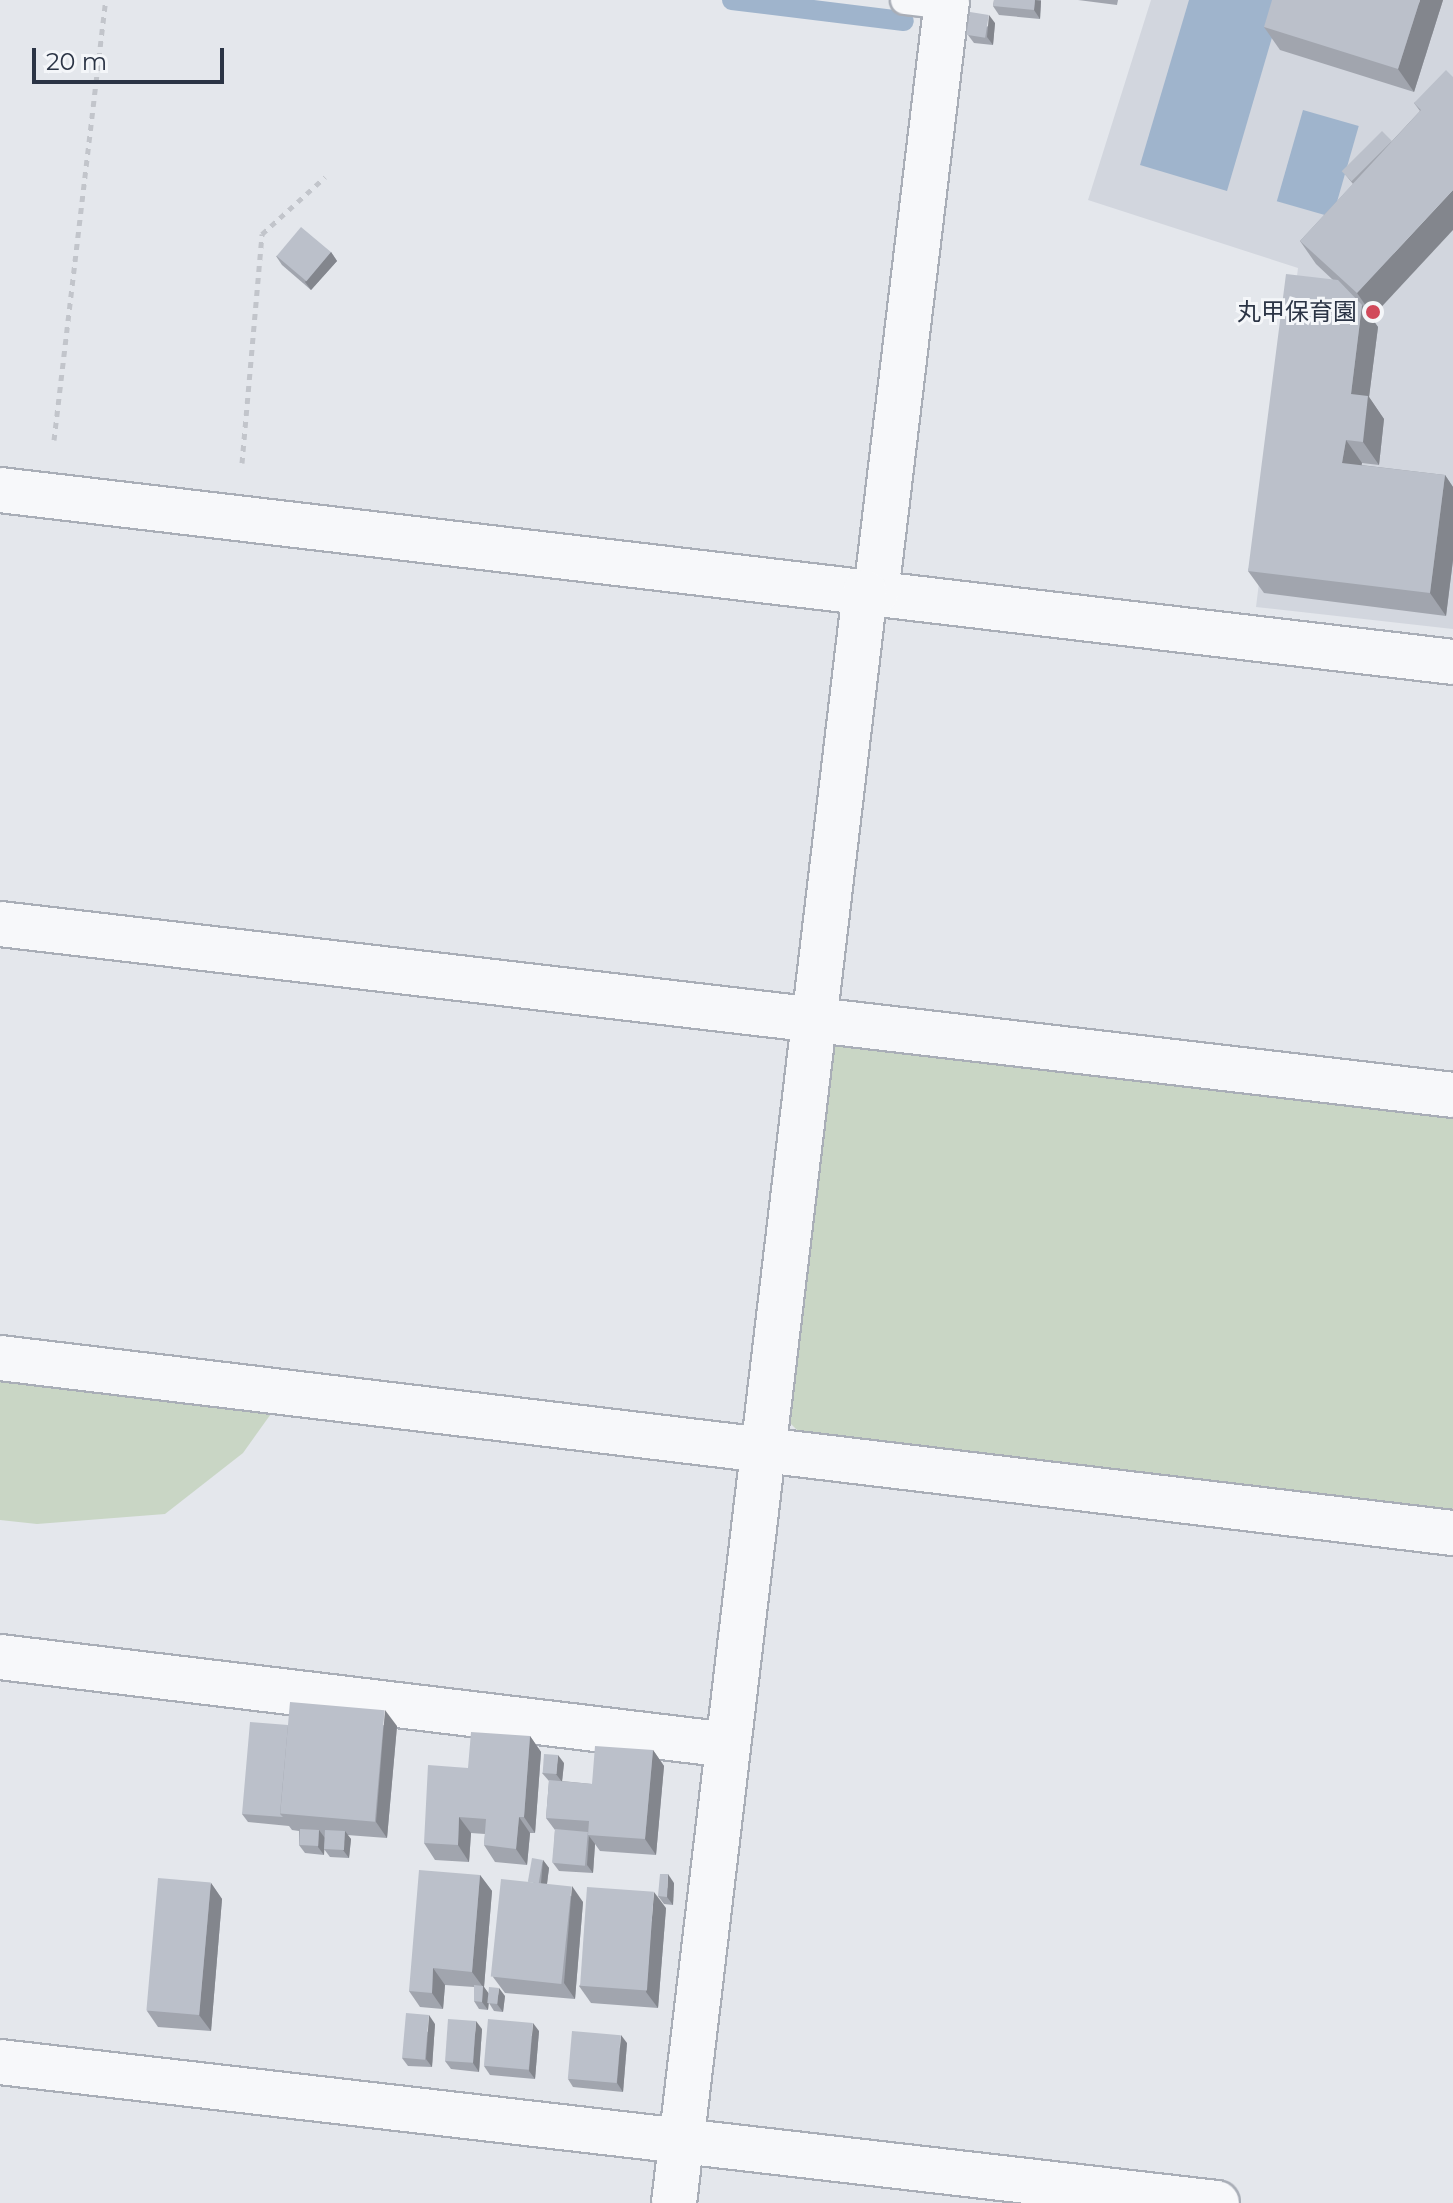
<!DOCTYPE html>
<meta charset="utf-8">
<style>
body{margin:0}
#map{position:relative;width:1453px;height:2203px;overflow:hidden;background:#e4e7ec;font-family:Montserrat,"Noto Sans JP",sans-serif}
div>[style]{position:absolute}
.built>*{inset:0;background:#d2d6de}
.green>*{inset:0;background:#c9d6c5}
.water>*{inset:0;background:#9fb4cc;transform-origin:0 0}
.stream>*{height:20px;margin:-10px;padding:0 10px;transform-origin:10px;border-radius:10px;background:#9fb4cc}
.path>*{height:5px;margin-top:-2.5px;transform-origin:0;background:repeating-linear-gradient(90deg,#c2c5cb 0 6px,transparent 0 12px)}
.roads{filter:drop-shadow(2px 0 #a9aeb7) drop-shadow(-2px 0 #a9aeb7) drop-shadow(0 2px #a9aeb7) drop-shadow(0 -2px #a9aeb7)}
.lane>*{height:28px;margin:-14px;padding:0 14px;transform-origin:14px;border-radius:14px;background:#f7f8fa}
.street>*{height:44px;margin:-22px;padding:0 22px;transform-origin:22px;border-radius:22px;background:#f7f8fa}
.wall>*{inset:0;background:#a1a5ae}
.shaded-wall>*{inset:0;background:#83868d}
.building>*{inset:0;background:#bbc0ca;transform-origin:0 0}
.dots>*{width:22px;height:22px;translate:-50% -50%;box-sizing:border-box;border:4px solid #f4f6f9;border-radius:50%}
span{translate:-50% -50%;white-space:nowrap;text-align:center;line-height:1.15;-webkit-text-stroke:6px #f4f6f9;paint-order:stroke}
.poi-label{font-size:24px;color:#2b3445}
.right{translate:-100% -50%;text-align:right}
.scale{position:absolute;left:32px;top:48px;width:192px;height:36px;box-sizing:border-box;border:4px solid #2b3445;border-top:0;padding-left:10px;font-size:24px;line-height:28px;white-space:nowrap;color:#2b3445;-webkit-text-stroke:6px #f4f6f9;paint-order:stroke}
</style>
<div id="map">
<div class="built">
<i style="clip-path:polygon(1151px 0,1453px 0,1453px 629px,1256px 607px,1298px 268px,1088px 200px)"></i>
</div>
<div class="green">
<i style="clip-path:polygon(853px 1040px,1453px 1110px,1453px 1510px,800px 1433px,788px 1421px,835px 1047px)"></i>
<i style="clip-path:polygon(0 1378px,273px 1411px,243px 1453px,165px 1514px,37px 1524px,0 1520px)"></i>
</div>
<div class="water">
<i style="clip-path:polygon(1189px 0,1283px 0,1227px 191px,1140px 165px)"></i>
<i style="left:1303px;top:110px;width:58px;height:95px;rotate:16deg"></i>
</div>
<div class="stream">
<i style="left:732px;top:0;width:173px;rotate:7deg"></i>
</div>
<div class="path">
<i style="left:54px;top:440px;width:443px;rotate:-83.3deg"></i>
<i style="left:242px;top:463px;width:230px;rotate:-85deg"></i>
<i style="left:262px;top:234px;width:85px;rotate:-42.1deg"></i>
</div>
<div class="roads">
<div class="lane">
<i style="left:905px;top:0;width:42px;rotate:6.8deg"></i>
</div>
<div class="street">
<i style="left:0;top:490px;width:1463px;rotate:6.75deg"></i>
<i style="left:876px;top:593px;width:597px;rotate:-83.17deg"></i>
<i style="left:0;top:924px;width:1463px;rotate:6.71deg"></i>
<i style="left:0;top:1358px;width:1464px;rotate:6.87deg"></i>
<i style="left:0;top:1657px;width:733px;rotate:6.89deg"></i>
<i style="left:0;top:2062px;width:1225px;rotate:6.61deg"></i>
<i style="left:674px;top:2203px;width:1622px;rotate:-83.24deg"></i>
</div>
</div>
<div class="wall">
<i style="clip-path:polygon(994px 0,1041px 0,1040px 19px,999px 15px,993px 6px)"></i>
<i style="clip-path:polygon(1078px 0,1118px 0,1117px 5px)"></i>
<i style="clip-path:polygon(1443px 0,1414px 92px,1280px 50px,1264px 27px)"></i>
<i style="clip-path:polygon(995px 23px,993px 45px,974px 43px,968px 35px)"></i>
<i style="clip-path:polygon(1453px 77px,1373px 316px,1365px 308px,1378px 327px,1369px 397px,1384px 419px,1379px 465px,1362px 463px,1361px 465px,1445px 475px,1453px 487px,1453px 560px,1446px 616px,1264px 593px,1248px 571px,1333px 280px,1316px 264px,1300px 241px,1353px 184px,1344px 173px,1392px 141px,1420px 111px,1414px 103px)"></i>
<i style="clip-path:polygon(331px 252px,337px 261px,311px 290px,282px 265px,276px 256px)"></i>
<i style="clip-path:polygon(288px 1725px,397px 1726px,387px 1838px,347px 1835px,351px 1839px,349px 1858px,330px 1857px,324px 1849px,324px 1855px,305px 1853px,299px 1845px,299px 1831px,292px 1830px,289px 1826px,248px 1822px,242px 1814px)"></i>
<i style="clip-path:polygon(530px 1736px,541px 1752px,535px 1833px,530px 1833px,527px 1865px,495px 1862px,484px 1845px,485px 1834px,471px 1833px,469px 1862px,435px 1860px,424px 1843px,468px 1768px)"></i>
<i style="clip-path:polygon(653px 1750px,664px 1766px,656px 1855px,600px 1851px,595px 1844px,593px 1873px,559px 1871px,553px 1863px,555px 1830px,546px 1818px,549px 1781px,542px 1773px,564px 1763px,562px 1781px,592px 1784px)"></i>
<i style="clip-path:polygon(543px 1860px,549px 1868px,547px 1884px,583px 1902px,575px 1999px,505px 1993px,493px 1977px)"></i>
<i style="clip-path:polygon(480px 1875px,492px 1891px,484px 1987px,489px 1994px,505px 1996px,503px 2012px,494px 2011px,489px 2003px,488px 2010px,479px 2009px,474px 2001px,474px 1987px,445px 1985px,443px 2009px,420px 2007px,409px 1991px)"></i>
<i style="clip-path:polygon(211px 1883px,222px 1899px,211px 2031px,158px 2027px,147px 2011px)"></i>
<i style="clip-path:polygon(674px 1883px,673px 1905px,664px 1904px,658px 1896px)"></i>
<i style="clip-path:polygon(666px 1908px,658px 2008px,591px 2003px,579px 1986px)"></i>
<i style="clip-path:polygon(435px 2024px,432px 2067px,408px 2066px,402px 2058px)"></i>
<i style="clip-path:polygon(482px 2029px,479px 2072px,451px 2069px,445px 2061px)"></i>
<i style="clip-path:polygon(539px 2031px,535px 2079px,490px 2075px,484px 2066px)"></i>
<i style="clip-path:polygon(627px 2043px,623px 2092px,573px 2087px,568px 2079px)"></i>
</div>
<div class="shaded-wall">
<i style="clip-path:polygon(1035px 0,1041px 1px,1040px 19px,1034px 10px)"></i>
<i style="clip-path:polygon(1420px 0,1443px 0,1414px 92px,1398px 69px)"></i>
<i style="clip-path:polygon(989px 15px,995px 23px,993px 45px,987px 37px)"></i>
<i style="clip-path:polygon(1453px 190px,1453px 230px,1373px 316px,1357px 293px)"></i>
<i style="clip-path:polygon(331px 252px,337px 261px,311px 290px,305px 282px)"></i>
<i style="clip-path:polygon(1362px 305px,1378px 327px,1369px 397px,1384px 419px,1379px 465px,1363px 442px,1351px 394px)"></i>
<i style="clip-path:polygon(1346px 440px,1362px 463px,1358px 485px,1342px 463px)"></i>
<i style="clip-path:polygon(1445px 475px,1453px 487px,1453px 560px,1446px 616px,1430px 593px)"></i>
<i style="clip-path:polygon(385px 1710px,397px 1726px,387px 1838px,376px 1822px)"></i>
<i style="clip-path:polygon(530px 1736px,541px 1752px,535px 1833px,524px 1817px)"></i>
<i style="clip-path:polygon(653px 1750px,664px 1766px,656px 1855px,645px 1839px)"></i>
<i style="clip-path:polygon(558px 1755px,564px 1763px,562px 1782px,556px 1774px)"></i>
<i style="clip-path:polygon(459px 1817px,471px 1833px,469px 1862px,458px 1845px)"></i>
<i style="clip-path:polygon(519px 1817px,530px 1833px,527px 1865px,516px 1849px)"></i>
<i style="clip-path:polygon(319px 1830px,325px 1838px,324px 1855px,318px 1847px)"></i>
<i style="clip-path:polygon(345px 1831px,351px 1839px,349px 1858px,343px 1850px)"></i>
<i style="clip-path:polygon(589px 1836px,595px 1844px,593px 1873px,587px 1865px)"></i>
<i style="clip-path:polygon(543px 1860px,549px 1868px,546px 1891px,541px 1883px)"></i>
<i style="clip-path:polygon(668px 1874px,674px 1883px,673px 1905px,667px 1897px)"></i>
<i style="clip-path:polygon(480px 1875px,492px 1891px,484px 1987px,489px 1994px,488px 2010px,482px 2002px,483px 1987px,472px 1972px)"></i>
<i style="clip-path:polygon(211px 1883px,222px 1899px,211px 2031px,199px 2015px)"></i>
<i style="clip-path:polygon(572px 1886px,583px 1902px,575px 1999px,564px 1983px)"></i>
<i style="clip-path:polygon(654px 1892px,666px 1908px,658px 2008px,646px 1992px)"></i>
<i style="clip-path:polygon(433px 1968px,445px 1985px,443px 2009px,432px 1993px)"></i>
<i style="clip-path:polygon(499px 1988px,505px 1996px,503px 2012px,497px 2004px)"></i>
<i style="clip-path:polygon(429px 2015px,435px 2024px,432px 2067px,426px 2059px)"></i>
<i style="clip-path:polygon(476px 2021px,482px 2029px,479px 2072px,473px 2063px)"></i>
<i style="clip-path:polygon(533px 2023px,539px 2031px,535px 2079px,529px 2071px)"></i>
<i style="clip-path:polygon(621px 2035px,627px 2043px,623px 2092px,617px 2083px)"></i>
</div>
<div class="building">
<i style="clip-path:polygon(994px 0,1035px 0,1034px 10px,993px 6px)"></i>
<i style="clip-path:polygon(1272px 0,1420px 0,1398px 69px,1264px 27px)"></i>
<i style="left:970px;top:12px;width:19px;height:23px;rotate:9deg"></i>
<i style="clip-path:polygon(1446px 70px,1453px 77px,1453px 190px,1357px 293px,1300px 241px,1421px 110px,1414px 103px)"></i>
<i style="left:1382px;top:131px;width:14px;height:57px;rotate:45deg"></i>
<i style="left:301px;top:227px;width:39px;height:38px;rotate:40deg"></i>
<i style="clip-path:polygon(1286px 274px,1338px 280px,1362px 305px,1351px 394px,1368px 396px,1363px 442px,1346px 440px,1342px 463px,1445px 475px,1430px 593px,1248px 571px)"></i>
<i style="left:290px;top:1702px;width:95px;height:112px;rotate:5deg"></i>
<i style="clip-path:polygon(250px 1722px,288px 1725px,280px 1814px,283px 1817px,242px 1814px)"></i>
<i style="clip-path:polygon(471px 1732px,530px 1736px,524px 1817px,519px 1817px,516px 1849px,484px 1845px,486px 1819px,459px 1817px,458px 1845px,424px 1843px,428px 1765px,468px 1768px)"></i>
<i style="clip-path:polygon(595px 1746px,653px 1750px,645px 1839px,588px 1835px,589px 1821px,546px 1818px,549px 1780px,592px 1784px)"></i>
<i style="left:544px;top:1754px;width:14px;height:19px;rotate:4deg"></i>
<i style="left:300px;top:1829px;width:19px;height:16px;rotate:3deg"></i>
<i style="left:555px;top:1829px;width:33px;height:34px;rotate:5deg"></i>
<i style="left:325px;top:1830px;width:20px;height:19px;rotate:3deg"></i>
<i style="left:532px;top:1858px;width:11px;height:24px;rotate:10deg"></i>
<i style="clip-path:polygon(419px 1870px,480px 1875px,472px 1972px,433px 1968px,432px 1993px,409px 1991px)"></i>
<i style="clip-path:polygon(660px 1874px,668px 1874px,667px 1897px,658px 1896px)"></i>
<i style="left:158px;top:1878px;width:53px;height:133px;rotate:5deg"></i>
<i style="left:501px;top:1879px;width:71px;height:98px;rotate:6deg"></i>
<i style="left:587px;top:1887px;width:67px;height:99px;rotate:4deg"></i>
<i style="clip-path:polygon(474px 1985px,483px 1986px,482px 2002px,474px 2001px)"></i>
<i style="left:489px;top:1987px;width:10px;height:16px;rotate:6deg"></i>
<i style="left:406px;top:2013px;width:23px;height:45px;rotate:5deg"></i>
<i style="left:448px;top:2019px;width:28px;height:42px;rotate:4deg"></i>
<i style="left:488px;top:2019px;width:45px;height:47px;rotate:5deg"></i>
<i style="left:572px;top:2031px;width:49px;height:48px;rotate:5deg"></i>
</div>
<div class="dots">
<i style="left:1373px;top:312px;background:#d1495b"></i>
</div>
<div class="poi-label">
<span class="right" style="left:1357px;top:312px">丸甲保育園</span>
</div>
<div class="scale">20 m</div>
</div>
